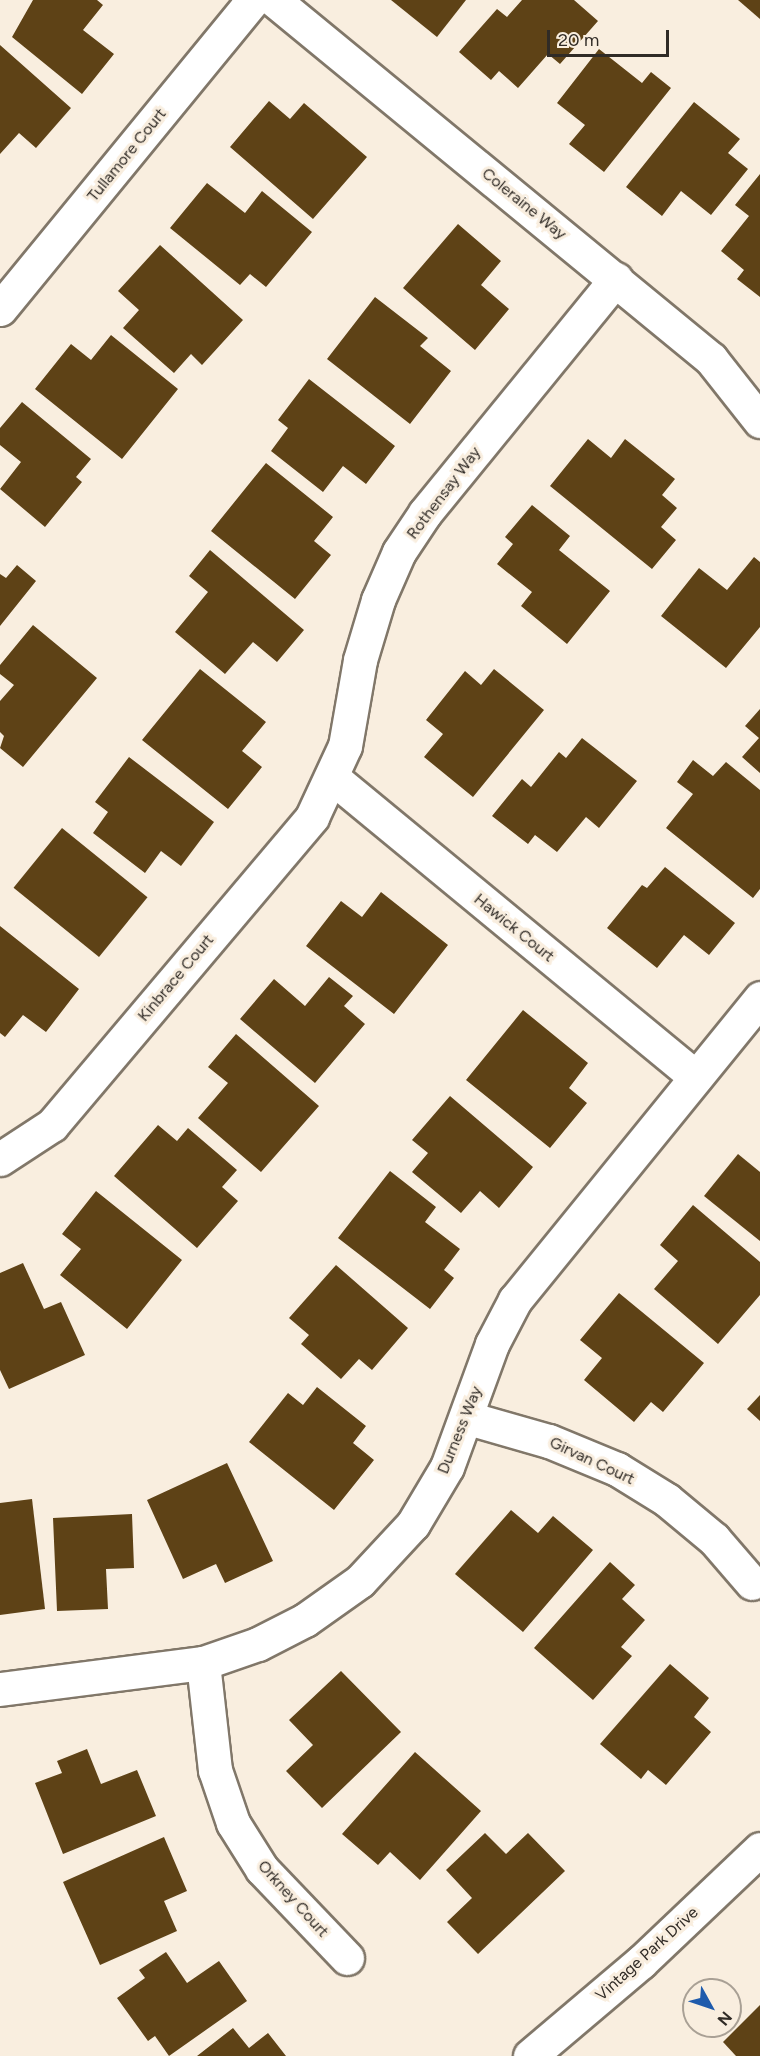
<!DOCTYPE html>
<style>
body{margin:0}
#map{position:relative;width:760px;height:2056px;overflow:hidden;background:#f9eedf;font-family:Figtree,sans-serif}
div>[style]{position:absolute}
.building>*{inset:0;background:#5e4216;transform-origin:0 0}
.roads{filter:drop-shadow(2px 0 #817769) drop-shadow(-2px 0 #817769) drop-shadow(0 2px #817769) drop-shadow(0 -2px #817769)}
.minor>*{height:33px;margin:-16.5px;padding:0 16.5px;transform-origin:16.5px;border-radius:16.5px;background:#fff}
.tertiary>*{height:33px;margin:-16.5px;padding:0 16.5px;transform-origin:16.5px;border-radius:16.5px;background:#fff}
span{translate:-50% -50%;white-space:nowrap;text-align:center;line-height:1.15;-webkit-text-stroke:6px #f9eedf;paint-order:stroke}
.street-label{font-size:16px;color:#302b26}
.north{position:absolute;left:682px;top:1978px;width:60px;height:60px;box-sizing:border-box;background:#f9eedf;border:2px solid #a9a095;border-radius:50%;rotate:130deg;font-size:16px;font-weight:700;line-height:24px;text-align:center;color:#302b26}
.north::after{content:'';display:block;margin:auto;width:21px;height:27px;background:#1f5bac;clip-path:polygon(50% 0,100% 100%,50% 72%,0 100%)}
.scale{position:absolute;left:547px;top:30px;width:122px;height:27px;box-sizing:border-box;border:3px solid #302b26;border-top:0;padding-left:8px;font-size:18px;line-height:21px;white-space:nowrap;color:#302b26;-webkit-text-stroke:4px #f9eedf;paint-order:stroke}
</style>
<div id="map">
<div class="building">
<i style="clip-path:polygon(33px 0,97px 0,103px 5px,83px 30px,114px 54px,82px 94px,12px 37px)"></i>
<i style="clip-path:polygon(391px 0,466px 0,437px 37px)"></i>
<i style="clip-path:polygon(522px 0,574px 0,598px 21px,560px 64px,548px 54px,518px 88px,499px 71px,491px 80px,459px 52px,497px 9px,507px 17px)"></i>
<i style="clip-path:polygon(738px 0,760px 0,760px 19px)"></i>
<i style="clip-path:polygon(0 45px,71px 108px,36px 148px,19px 133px,0 154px)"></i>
<i style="clip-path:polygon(599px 49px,642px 83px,651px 72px,671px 88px,604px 172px,569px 144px,585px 125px,557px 103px)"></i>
<i style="clip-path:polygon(269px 101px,290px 119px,304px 103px,367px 157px,313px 219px,230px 147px)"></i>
<i style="clip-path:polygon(694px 102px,740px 139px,728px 153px,748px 169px,711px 215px,681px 191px,662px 216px,626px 187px)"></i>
<i style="clip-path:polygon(760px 174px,760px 297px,737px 279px,744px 270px,721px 251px,749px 216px,735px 205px)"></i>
<i style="clip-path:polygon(207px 183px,245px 213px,262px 191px,312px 232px,266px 287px,250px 274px,240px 285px,170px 228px)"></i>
<i style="clip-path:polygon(458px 224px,501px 261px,481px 285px,509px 309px,475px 350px,403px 288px)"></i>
<i style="clip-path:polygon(160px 245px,243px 320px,202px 365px,191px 354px,174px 373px,123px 328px,139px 310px,118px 291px)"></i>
<i style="clip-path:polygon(375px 297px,428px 338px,420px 346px,451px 371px,410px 424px,327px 359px)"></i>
<i style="clip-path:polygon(111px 335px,178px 389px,122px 459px,35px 389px,71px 344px,91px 360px)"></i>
<i style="clip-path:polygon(309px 379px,395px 446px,366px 484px,343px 466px,323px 492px,271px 451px,288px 428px,278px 420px)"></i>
<i style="clip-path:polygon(22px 402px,91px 459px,76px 477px,82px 482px,45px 527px,0 489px,21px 462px,0 445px,0 428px)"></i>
<i style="clip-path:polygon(588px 439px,611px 458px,625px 439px,675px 479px,662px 495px,677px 508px,661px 527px,676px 540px,652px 569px,550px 486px)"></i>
<i style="clip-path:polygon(266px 463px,333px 517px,314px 541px,331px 555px,295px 599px,211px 531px)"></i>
<i style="clip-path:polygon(532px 505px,570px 536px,559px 550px,610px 591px,567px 644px,521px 606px,532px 592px,497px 564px,513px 544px,505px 537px)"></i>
<i style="clip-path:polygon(210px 550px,304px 630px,277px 662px,253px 642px,225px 674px,175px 632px,208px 592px,189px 576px)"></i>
<i style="clip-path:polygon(754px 557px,760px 562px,760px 627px,726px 668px,661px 616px,699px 568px,727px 590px)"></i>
<i style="clip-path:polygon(17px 565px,36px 581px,0 626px,0 574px,6px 578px)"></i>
<i style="clip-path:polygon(33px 625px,97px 678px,23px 767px,0 748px,4px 736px,0 732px,0 701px,14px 685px,0 674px,0 665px)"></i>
<i style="clip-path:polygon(200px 669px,266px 722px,242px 751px,262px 767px,228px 809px,142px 740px)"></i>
<i style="clip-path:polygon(494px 669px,544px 710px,473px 797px,424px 757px,443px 734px,426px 720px,465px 671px,481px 685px)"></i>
<i style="clip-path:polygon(760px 709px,760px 773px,742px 757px,759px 738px,745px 726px)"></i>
<i style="clip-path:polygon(582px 738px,637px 781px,599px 828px,586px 817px,557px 852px,535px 835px,528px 844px,492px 816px,522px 779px,531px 787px,559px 752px,566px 758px)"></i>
<i style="clip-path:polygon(129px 757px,214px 822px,181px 866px,161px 851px,145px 873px,93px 833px,108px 812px,95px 802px)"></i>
<i style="clip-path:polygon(693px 760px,713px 776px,726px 762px,760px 790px,760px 889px,753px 898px,666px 828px,693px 794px,677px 782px)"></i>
<i style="left:62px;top:828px;width:110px;height:77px;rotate:39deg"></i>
<i style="clip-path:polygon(665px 867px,735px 923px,709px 955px,684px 935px,657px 968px,607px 928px,642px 885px,647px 888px)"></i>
<i style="clip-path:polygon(381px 892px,448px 945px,394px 1014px,306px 946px,341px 901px,362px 917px)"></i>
<i style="clip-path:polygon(0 926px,79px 989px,46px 1032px,23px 1015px,5px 1037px,0 1033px)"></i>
<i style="clip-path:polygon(329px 977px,353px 996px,344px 1006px,365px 1024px,315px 1083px,240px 1019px,274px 979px,305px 1006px)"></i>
<i style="clip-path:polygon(523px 1010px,588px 1063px,569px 1088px,587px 1103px,550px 1148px,466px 1080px)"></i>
<i style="clip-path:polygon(236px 1034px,319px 1106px,261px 1172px,198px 1118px,228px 1083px,208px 1067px)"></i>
<i style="clip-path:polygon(450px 1096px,533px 1167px,499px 1208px,480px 1191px,461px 1213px,412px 1172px,428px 1153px,412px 1140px)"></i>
<i style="clip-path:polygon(158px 1125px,177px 1141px,188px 1128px,237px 1170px,222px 1187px,238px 1201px,197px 1248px,114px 1176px)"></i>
<i style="clip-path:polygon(738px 1154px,760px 1172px,760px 1241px,704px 1196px)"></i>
<i style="clip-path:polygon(390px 1171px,436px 1207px,425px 1222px,460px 1249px,444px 1270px,454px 1278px,430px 1309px,338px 1238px)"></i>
<i style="clip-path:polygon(96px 1191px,182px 1260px,127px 1329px,60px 1275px,81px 1249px,62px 1234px)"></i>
<i style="clip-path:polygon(693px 1205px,760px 1262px,760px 1295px,718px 1344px,654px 1289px,678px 1261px,660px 1245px)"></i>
<i style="clip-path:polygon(23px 1263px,44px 1309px,61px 1302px,85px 1355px,9px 1389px,0 1370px,0 1273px)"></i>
<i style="clip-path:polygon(336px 1265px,408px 1328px,372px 1370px,359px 1359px,341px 1379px,301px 1344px,309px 1335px,289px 1318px)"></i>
<i style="clip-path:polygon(619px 1293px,704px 1363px,663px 1412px,651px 1402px,634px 1422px,584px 1380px,602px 1358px,580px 1340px)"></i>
<i style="clip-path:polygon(317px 1387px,366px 1426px,353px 1443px,374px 1460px,334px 1510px,249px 1442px,288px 1393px,303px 1405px)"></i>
<i style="clip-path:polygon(760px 1395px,760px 1421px,747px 1409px)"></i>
<i style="clip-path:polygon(227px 1463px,273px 1561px,225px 1583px,216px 1564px,183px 1579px,147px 1500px)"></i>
<i style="clip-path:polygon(32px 1499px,45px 1609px,0 1615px,0 1503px)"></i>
<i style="clip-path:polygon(511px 1510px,538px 1533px,553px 1516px,593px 1550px,523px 1632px,455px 1574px)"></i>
<i style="clip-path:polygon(132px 1514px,134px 1568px,106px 1569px,108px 1609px,57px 1611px,53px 1518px)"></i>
<i style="clip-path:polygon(610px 1562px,635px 1585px,622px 1599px,645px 1620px,621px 1647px,632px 1656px,593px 1700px,534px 1648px)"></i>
<i style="clip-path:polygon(670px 1664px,709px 1698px,694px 1717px,711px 1732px,666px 1785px,648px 1770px,641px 1779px,600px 1744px)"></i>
<i style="clip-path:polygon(341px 1671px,401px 1732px,322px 1808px,286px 1771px,313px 1745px,289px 1720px)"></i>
<i style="clip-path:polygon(87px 1749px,101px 1784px,137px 1770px,156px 1816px,63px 1854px,35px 1783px,62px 1773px,57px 1761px)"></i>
<i style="clip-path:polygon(415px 1752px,481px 1811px,420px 1880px,390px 1852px,378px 1865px,342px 1834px)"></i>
<i style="clip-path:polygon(485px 1833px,506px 1854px,528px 1833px,565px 1871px,478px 1954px,447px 1922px,472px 1898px,446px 1870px)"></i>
<i style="clip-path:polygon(164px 1837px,187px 1891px,164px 1901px,177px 1931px,100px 1965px,63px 1882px)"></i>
<i style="clip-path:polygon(166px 1952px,187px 1983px,219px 1961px,247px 2001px,169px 2056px,155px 2036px,148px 2041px,117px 1998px,145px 1978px,139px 1970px)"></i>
<i style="clip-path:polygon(760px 2005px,760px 2056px,736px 2056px,723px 2042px)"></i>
<i style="clip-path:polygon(233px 2028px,249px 2048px,268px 2033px,286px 2056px,197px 2056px)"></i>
</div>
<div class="roads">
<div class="minor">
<i style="left:274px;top:0;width:566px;rotate:39.4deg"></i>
<i style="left:711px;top:359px;width:79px;rotate:51.7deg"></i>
<i style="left:0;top:309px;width:399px;rotate:-50.7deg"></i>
<i style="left:333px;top:778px;width:470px;rotate:39.5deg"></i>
<i style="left:0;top:1159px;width:62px;rotate:-33.2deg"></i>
<i style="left:52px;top:1125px;width:403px;rotate:-49.8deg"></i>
<i style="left:312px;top:817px;width:78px;rotate:-65.1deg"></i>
<i style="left:345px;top:746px;width:87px;rotate:-80.1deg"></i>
<i style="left:360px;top:660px;width:63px;rotate:-73.3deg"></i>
<i style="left:378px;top:600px;width:52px;rotate:-66.4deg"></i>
<i style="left:399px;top:552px;width:47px;rotate:-56.3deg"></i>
<i style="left:425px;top:513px;width:302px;rotate:-50.8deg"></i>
<i style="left:468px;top:1418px;width:84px;rotate:15.9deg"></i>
<i style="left:549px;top:1441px;width:74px;rotate:22.4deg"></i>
<i style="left:617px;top:1469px;width:59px;rotate:31.8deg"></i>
<i style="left:667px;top:1500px;width:61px;rotate:39.7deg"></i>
<i style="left:714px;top:1539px;width:58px;rotate:49.2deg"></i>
<i style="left:203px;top:1663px;width:108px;rotate:83.6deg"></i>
<i style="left:215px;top:1770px;width:56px;rotate:71.2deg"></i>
<i style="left:233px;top:1823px;width:54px;rotate:57.8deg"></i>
<i style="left:262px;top:1869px;width:123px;rotate:46.3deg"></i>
<i style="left:0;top:1689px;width:205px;rotate:-7.3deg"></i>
<i style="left:203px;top:1663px;width:58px;rotate:-19.1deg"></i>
<i style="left:258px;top:1644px;width:53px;rotate:-27.1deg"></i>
<i style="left:305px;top:1620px;width:67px;rotate:-35.3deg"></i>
<i style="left:360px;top:1581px;width:78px;rotate:-47.1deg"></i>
<i style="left:413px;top:1524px;width:66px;rotate:-59.2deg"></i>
<i style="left:447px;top:1467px;width:131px;rotate:-69.9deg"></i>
<i style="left:492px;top:1344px;width:50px;rotate:-62.4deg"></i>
<i style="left:515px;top:1300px;width:389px;rotate:-50.9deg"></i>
</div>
<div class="tertiary">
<i style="left:530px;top:2056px;width:145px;rotate:-40.3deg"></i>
<i style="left:641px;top:1962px;width:164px;rotate:-43.5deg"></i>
</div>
</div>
<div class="street-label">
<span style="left:127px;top:155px;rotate:-51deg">Tullamore Court</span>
<span style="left:524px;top:204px;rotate:39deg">Coleraine Way</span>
<span style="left:444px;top:493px;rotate:-53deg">Rothensay Way</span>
<span style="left:514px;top:928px;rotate:39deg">Hawick Court</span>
<span style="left:176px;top:978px;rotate:-50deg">Kinbrace Court</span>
<span style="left:460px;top:1430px;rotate:-68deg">Durness Way</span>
<span style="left:592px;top:1461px;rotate:25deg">Girvan Court</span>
<span style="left:293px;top:1899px;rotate:48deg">Orkney Court</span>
<span style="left:647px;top:1954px;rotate:-42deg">Vintage Park Drive</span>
</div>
<div class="north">N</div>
<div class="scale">20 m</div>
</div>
